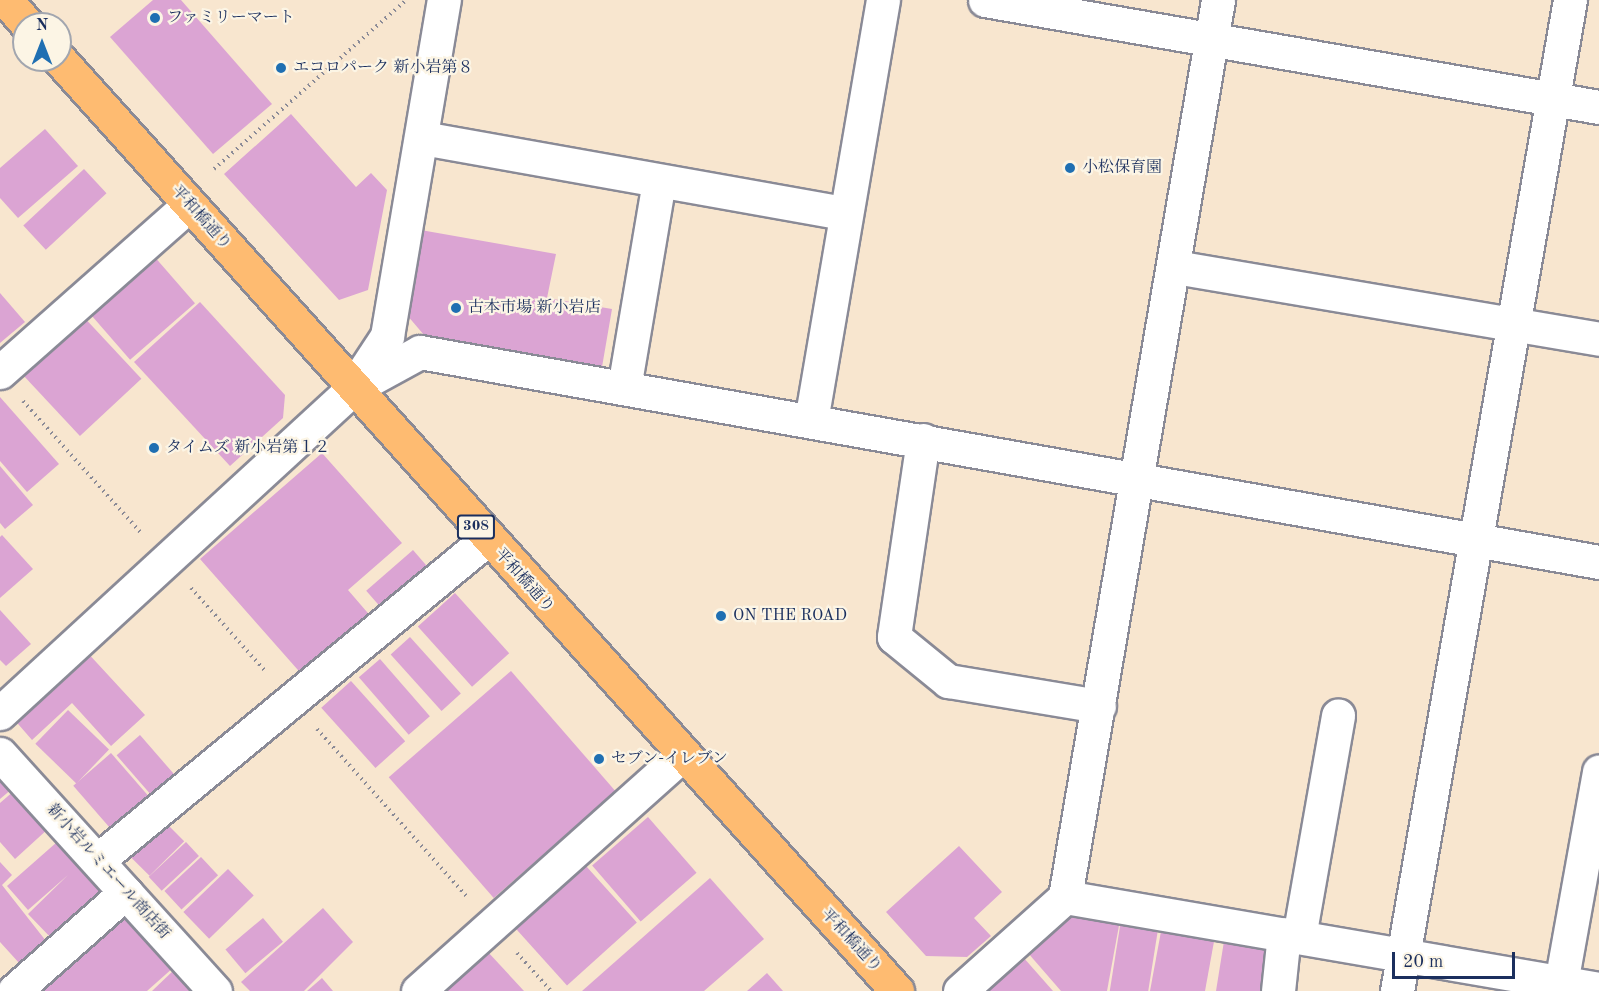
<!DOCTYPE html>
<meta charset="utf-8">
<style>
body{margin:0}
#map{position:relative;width:1599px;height:991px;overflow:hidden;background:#f8e6cf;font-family:"Old Standard TT","Noto Serif JP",serif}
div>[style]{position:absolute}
.building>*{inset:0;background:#dba4d3;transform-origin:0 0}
.path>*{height:4px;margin-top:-2px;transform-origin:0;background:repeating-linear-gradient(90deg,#8a8a96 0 1.5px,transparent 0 6px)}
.roads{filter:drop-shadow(2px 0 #8a8a96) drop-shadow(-2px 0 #8a8a96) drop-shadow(0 2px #8a8a96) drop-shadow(0 -2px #8a8a96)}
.minor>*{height:33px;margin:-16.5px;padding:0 16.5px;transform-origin:16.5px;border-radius:16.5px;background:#fff}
.major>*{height:33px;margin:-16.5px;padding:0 16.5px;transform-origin:16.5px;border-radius:16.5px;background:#febb71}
.dots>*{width:16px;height:16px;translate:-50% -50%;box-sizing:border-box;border:3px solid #fcf5e5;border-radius:50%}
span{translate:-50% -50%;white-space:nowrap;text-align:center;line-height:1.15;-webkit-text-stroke:4.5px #fcf5e5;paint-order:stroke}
.shield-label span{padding:2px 4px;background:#fcf5e5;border:2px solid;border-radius:4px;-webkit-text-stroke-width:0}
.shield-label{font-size:15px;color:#1b2f5e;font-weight:700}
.poi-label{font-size:16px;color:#1b2f5e}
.left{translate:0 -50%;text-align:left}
.street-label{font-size:16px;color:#1b2f5e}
.north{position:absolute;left:12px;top:12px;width:60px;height:60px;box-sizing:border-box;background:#fcf5e5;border:2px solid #a2a6af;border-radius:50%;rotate:0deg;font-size:16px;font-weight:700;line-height:24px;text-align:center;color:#1b2f5e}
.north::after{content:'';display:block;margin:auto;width:21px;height:27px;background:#1f6fb2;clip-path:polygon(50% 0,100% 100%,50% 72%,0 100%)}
.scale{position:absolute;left:1392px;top:952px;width:123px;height:27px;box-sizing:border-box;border:3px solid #1b2f5e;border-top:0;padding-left:8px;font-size:18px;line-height:21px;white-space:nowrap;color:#1b2f5e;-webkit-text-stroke:4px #fcf5e5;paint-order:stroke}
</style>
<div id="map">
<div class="building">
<i style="clip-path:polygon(153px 0,181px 0,272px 104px,213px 154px,110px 37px)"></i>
<i style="clip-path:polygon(291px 114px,356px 187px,371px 173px,387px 190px,368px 290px,339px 300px,224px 174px)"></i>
<i style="clip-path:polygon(45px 129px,78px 166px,18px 218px,0 198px,0 168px)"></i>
<i style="left:84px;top:169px;width:33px;height:83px;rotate:47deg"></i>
<i style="clip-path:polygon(415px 229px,556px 254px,547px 298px,612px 309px,602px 367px,424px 335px,401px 308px)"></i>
<i style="left:153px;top:255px;width:64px;height:86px;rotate:49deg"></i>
<i style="clip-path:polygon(0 293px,25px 322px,0 343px)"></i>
<i style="clip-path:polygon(200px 302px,285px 395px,283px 418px,230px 466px,134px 362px)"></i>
<i style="left:80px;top:313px;width:90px;height:84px;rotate:47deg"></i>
<i style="clip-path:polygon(0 397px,59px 464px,27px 492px,0 461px)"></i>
<i style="clip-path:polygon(322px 453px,402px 543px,348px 590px,373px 619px,305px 678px,200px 559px)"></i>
<i style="clip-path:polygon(0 466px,33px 505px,5px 529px,0 523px)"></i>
<i style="clip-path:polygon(2px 535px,33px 569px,0 598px,0 537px)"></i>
<i style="left:413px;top:550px;width:29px;height:62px;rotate:49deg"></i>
<i style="left:455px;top:593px;width:81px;height:50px;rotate:48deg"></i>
<i style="clip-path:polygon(0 610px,31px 644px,6px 666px,0 660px)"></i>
<i style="left:410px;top:637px;width:76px;height:26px;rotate:48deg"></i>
<i style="clip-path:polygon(85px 650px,145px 715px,111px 746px,72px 703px,32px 740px,12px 717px)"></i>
<i style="left:380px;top:659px;width:76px;height:28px;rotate:49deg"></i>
<i style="left:511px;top:671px;width:160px;height:162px;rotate:49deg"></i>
<i style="left:351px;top:681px;width:81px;height:40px;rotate:48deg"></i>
<i style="left:68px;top:710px;width:57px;height:47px;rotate:44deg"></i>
<i style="left:140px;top:735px;width:58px;height:31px;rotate:49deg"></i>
<i style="left:111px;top:753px;width:61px;height:50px;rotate:49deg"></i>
<i style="clip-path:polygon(0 774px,13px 788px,0 799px)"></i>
<i style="clip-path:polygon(15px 790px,49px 828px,15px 859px,0 842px,0 803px)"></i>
<i style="left:648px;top:817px;width:74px;height:74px;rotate:49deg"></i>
<i style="left:163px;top:820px;width:30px;height:49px;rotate:45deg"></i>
<i style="clip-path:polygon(57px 842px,105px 890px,53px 940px,28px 914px,68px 875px,28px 910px,7px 886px)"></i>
<i style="left:186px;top:842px;width:19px;height:51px;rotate:47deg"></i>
<i style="clip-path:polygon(959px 846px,1002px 892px,974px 918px,991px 936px,967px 957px,926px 956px,886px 912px)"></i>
<i style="left:201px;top:857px;width:25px;height:50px;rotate:47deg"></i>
<i style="clip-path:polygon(0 862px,12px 875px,2px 885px,46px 941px,20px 964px,0 942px)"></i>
<i style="left:586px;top:866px;width:76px;height:94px;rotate:48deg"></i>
<i style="left:228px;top:869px;width:37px;height:62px;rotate:46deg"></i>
<i style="clip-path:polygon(710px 878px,764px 939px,704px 991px,582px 991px)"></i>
<i style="clip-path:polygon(120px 906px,174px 967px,147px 991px,26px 991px)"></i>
<i style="clip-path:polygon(323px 908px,353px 942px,304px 991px,250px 991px,241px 982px)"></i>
<i style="clip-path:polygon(1075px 913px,1120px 920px,1107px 991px,1061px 991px,1028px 953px)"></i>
<i style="left:263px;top:918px;width:31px;height:49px;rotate:50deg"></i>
<i style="left:1121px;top:920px;width:38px;height:72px;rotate:9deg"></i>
<i style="clip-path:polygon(1162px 926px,1215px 936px,1205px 991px,1150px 991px)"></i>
<i style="clip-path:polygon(1225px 935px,1281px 944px,1273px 991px,1216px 991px)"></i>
<i style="clip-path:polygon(487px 951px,524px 991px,443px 991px)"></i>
<i style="clip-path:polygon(1023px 957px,1053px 991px,987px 991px,987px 988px)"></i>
<i style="clip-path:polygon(175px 969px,195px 991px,152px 991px)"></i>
<i style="clip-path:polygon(767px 973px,783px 991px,747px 991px)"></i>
<i style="clip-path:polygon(322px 978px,333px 991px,307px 991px)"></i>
</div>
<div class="path">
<i style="left:214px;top:169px;width:254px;rotate:-41.3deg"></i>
<i style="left:23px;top:401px;width:178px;rotate:48.2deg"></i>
<i style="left:191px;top:588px;width:113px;rotate:48.2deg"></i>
<i style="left:317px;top:729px;width:227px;rotate:48.2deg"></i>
<i style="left:517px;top:953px;width:51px;rotate:48.2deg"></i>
</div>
<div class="roads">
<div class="minor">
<i style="left:985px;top:0;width:623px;rotate:9.89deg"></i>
<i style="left:422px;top:138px;width:430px;rotate:10.1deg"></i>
<i style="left:1175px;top:267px;width:430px;rotate:9.6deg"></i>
<i style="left:0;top:372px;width:252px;rotate:-41.5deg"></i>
<i style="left:358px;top:380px;width:53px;rotate:-56.6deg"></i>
<i style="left:387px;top:336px;width:341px;rotate:-80.4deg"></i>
<i style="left:624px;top:388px;width:209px;rotate:-80.4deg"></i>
<i style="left:811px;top:421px;width:427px;rotate:-80.3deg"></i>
<i style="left:923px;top:440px;width:199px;rotate:98.4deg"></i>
<i style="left:894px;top:637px;width:70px;rotate:39.2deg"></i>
<i style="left:948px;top:681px;width:153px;rotate:9.4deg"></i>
<i style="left:0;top:713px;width:478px;rotate:-42.6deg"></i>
<i style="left:352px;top:389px;width:77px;rotate:-28.6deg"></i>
<i style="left:420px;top:352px;width:1198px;rotate:10.1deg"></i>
<i style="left:0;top:754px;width:320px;rotate:47.8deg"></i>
<i style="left:98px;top:860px;width:504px;rotate:-39.53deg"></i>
<i style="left:1065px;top:897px;width:542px;rotate:9.78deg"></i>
<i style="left:1299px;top:937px;width:225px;rotate:-80deg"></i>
<i style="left:1561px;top:983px;width:215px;rotate:-79.8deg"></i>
<i style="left:14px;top:991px;width:149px;rotate:-41.5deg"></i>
<i style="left:418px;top:991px;width:353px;rotate:-41.8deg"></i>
<i style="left:960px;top:991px;width:141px;rotate:-41.8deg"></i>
<i style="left:1065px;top:897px;width:910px;rotate:-80.32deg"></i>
<i style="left:1278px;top:991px;width:57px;rotate:-84deg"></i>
<i style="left:1397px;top:991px;width:1006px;rotate:-80.1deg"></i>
</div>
<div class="major">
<i style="left:6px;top:0;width:32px;rotate:49deg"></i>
<i style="left:60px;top:60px;width:1252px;rotate:48.04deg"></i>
</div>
</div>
<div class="dots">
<i style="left:155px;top:18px;background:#1f6fb2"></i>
<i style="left:281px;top:68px;background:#1f6fb2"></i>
<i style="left:1070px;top:168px;background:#1f6fb2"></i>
<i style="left:456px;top:308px;background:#1f6fb2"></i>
<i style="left:154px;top:448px;background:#1f6fb2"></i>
<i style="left:721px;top:616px;background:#1f6fb2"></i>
<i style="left:599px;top:759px;background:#1f6fb2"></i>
</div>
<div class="shield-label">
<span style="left:476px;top:527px">308</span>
</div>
<div class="poi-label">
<span class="left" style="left:167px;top:18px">ファミリーマート</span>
<span class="left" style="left:293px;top:68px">エコロパーク 新小岩第８</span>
<span class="left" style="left:1082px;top:168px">小松保育園</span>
<span class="left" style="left:468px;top:308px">古本市場 新小岩店</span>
<span class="left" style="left:166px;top:448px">タイムズ 新小岩第１２</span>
<span class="left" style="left:733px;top:616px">ON THE ROAD</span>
<span class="left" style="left:611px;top:759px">セブン-イレブン</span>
</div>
<div class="street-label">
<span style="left:201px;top:218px;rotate:48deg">平和橋通り</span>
<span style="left:524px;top:581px;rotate:48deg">平和橋通り</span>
<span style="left:108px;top:872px;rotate:48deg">新小岩ルミエール商店街</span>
<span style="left:851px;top:941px;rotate:47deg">平和橋通り</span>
</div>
<div class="north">N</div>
<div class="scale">20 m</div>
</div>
